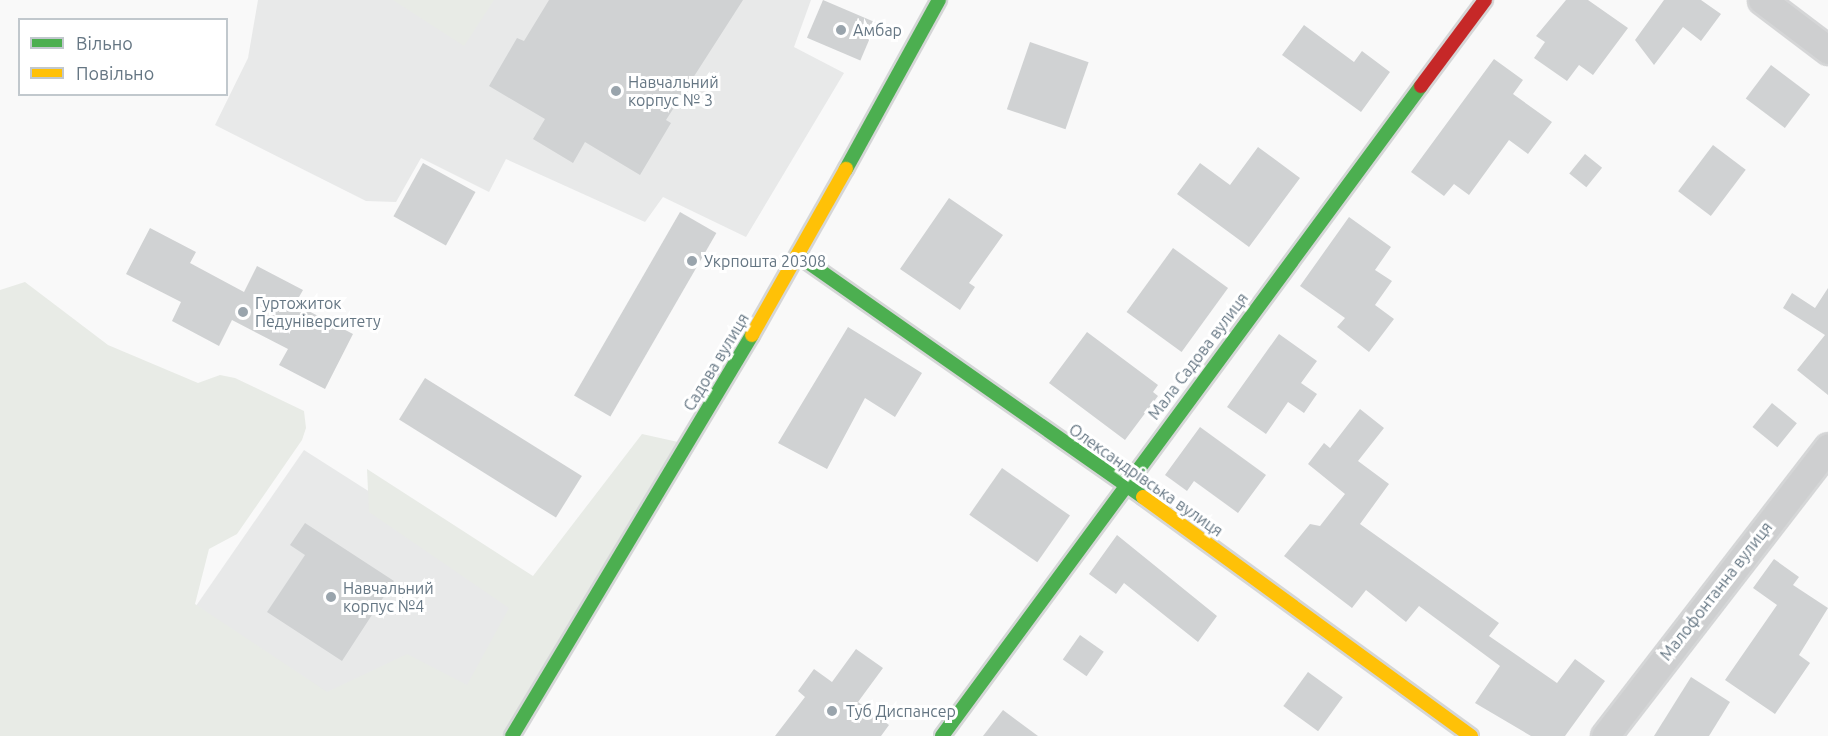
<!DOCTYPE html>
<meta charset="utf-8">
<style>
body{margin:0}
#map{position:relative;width:1828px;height:736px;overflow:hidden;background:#f9f9f9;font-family:Ubuntu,sans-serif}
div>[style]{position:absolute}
.built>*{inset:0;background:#e8e9e9}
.green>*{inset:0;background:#e8ebe6}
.building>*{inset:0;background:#d0d2d3;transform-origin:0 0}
.roads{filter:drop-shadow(2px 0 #d5d6d7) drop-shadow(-2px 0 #d5d6d7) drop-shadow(0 2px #d5d6d7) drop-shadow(0 -2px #d5d6d7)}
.street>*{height:27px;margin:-13.5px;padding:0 13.5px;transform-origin:13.5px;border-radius:13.5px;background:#cecfd0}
.fast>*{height:14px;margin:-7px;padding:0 7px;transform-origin:7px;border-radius:7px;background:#4caf50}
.slow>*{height:14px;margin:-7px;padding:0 7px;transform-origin:7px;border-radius:7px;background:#ffc107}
.jam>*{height:14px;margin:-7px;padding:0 7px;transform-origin:7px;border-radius:7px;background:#c62828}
.dots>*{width:16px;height:16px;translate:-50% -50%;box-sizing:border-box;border:3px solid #fff;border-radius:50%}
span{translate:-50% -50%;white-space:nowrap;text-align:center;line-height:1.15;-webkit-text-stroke:6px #fff;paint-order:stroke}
.poi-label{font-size:16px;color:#657683}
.left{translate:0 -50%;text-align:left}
.street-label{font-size:16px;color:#657683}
.legend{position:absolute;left:18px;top:18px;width:210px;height:78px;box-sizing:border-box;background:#fff;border:2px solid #c1c8cd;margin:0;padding:8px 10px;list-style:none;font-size:18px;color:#657683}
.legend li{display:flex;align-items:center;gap:12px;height:30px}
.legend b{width:30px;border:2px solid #c1c8cd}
</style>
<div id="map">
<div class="built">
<i style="clip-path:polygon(258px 0,811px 0,794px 47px,844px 73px,746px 237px,663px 197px,645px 222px,506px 159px,489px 192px,421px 158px,396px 202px,366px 201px,215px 125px,248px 58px)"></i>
<i style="clip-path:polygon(304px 450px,544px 603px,447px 736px,334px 736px,189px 616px)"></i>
</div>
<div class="green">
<i style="clip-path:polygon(393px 0,494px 0,464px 46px)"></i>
<i style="clip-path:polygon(25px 282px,108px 345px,198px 383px,220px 375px,235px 378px,304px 411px,306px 428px,302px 440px,237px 534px,209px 549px,195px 604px,327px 692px,407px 654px,467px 685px,509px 608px,369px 512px,367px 469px,533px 576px,642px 434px,687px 444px,512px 736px,0 736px,0 290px)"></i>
</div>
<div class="building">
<i style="clip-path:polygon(549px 0,743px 0,666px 120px,671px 123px,640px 175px,585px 142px,573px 163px,533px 139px,545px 119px,489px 86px,517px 38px,524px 41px)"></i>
<i style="left:823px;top:0;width:58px;height:41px;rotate:23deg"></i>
<i style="clip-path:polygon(1566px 0,1588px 0,1628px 28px,1593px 75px,1579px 65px,1567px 81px,1534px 58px,1545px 42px,1536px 36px)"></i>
<i style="clip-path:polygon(1664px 0,1701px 0,1721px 14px,1701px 41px,1683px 27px,1654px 65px,1635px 40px)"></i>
<i style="clip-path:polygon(1304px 25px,1354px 62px,1362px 51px,1390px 72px,1361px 112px,1282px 55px)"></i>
<i style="left:1030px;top:42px;width:62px;height:71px;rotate:19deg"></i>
<i style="clip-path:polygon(1494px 59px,1523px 80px,1513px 94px,1552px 122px,1528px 154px,1509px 140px,1469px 195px,1454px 184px,1444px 196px,1411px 172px)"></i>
<i style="left:1771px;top:65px;width:49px;height:42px;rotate:37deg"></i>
<i style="left:1713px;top:145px;width:41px;height:58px;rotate:37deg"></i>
<i style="clip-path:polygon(1258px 147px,1300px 178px,1249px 247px,1177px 194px,1200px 163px,1230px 185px)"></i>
<i style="left:1585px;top:154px;width:22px;height:25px;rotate:39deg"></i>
<i style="left:423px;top:163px;width:60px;height:61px;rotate:29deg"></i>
<i style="clip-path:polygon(949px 198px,1003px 235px,969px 283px,975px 287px,960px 310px,900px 269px)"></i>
<i style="left:680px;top:212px;width:42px;height:212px;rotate:30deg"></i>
<i style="clip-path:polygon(1349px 217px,1391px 247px,1375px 270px,1392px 281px,1375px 305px,1394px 319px,1369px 352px,1337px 327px,1345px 318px,1300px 286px)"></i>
<i style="clip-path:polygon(150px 228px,196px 252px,190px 263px,244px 292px,257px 266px,303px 290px,295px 304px,353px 334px,325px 389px,279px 365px,288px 349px,232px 320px,219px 346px,172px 321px,181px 302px,126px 274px)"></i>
<i style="left:1173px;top:248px;width:68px;height:79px;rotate:36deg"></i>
<i style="clip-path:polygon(1828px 288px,1828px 395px,1797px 370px,1825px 335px,1783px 308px,1792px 293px,1815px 308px)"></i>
<i style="clip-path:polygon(848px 327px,922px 373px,895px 417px,865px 398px,827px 469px,778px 443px)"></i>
<i style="clip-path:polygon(1087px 332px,1158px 385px,1153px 392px,1158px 396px,1125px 440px,1049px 383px)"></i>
<i style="clip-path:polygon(1279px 334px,1317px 361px,1301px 383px,1317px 394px,1304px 413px,1288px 402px,1266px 434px,1227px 407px)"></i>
<i style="left:425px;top:378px;width:185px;height:49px;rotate:32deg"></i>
<i style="left:1772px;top:403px;width:32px;height:31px;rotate:39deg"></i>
<i style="clip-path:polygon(1360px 409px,1384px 428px,1358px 461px,1389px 484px,1360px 524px,1499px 623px,1489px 636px,1557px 683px,1575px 659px,1605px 681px,1565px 736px,1531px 736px,1475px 703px,1500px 666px,1419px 606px,1406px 622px,1366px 590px,1352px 608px,1284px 556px,1310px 524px,1320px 526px,1345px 494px,1308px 464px,1324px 443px,1330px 448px)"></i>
<i style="clip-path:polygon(1200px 427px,1266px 475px,1238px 513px,1194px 481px,1187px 491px,1165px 475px)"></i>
<i style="left:1002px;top:468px;width:83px;height:57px;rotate:35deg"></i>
<i style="clip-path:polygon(305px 523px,394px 581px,342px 661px,267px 612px,305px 555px,290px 545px)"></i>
<i style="clip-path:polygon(1117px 535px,1217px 616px,1198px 642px,1124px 583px,1116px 594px,1089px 574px)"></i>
<i style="clip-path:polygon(1774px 559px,1799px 577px,1793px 585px,1828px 608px,1799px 655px,1810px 663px,1775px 714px,1725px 680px,1777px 605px,1753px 588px)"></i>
<i style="left:1080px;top:635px;width:29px;height:30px;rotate:35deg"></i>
<i style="clip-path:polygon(856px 649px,883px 668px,858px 702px,889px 725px,881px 736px,775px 736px,805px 697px,798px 691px,814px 669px,832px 682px)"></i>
<i style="left:1308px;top:672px;width:43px;height:42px;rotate:36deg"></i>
<i style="clip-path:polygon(1691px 677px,1730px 702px,1709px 736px,1654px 736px)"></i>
<i style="clip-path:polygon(1003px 710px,1038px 736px,983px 736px)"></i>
</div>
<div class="roads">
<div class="street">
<i style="left:1762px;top:0;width:83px;rotate:37.1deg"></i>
<i style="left:1605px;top:736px;width:365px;rotate:-52.3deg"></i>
</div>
<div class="fast">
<i style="left:846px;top:169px;width:193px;rotate:-61.2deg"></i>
<i style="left:799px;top:256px;width:420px;rotate:35deg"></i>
<i style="left:512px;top:736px;width:467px;rotate:-59.1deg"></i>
<i style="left:942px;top:736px;width:807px;rotate:-53.61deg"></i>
</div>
<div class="slow">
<i style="left:752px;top:335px;width:191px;rotate:-60.5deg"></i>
<i style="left:1143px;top:497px;width:406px;rotate:36.1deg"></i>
</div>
<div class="jam">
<i style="left:1421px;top:86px;width:107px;rotate:-53.3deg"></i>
</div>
</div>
<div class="dots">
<i style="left:841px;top:30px;background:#99a4ac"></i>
<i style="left:616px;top:91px;background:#99a4ac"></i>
<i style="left:692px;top:261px;background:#99a4ac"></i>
<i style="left:243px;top:312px;background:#99a4ac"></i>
<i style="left:331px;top:597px;background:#99a4ac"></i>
<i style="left:832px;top:711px;background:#99a4ac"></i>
</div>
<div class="poi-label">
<span class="left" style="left:853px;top:30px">Амбар</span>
<span class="left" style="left:628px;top:91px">Навчальний<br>корпус № 3</span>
<span class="left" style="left:704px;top:261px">Укрпошта 20308</span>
<span class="left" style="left:255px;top:312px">Гуртожиток<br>Педуніверситету</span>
<span class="left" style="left:343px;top:597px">Навчальний<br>корпус №4</span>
<span class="left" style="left:846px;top:711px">Туб Диспансер</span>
</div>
<div class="street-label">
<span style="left:1198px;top:356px;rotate:-53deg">Мала Садова вулиця</span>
<span style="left:716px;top:362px;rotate:-59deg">Садова вулиця</span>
<span style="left:1146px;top:480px;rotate:35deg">Олександрівська вулиця</span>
<span style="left:1716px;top:591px;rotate:-52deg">Малофонтанна вулиця</span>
</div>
<ul class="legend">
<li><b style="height:8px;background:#4caf50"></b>Вільно</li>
<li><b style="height:8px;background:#ffc107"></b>Повільно</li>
</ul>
</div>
